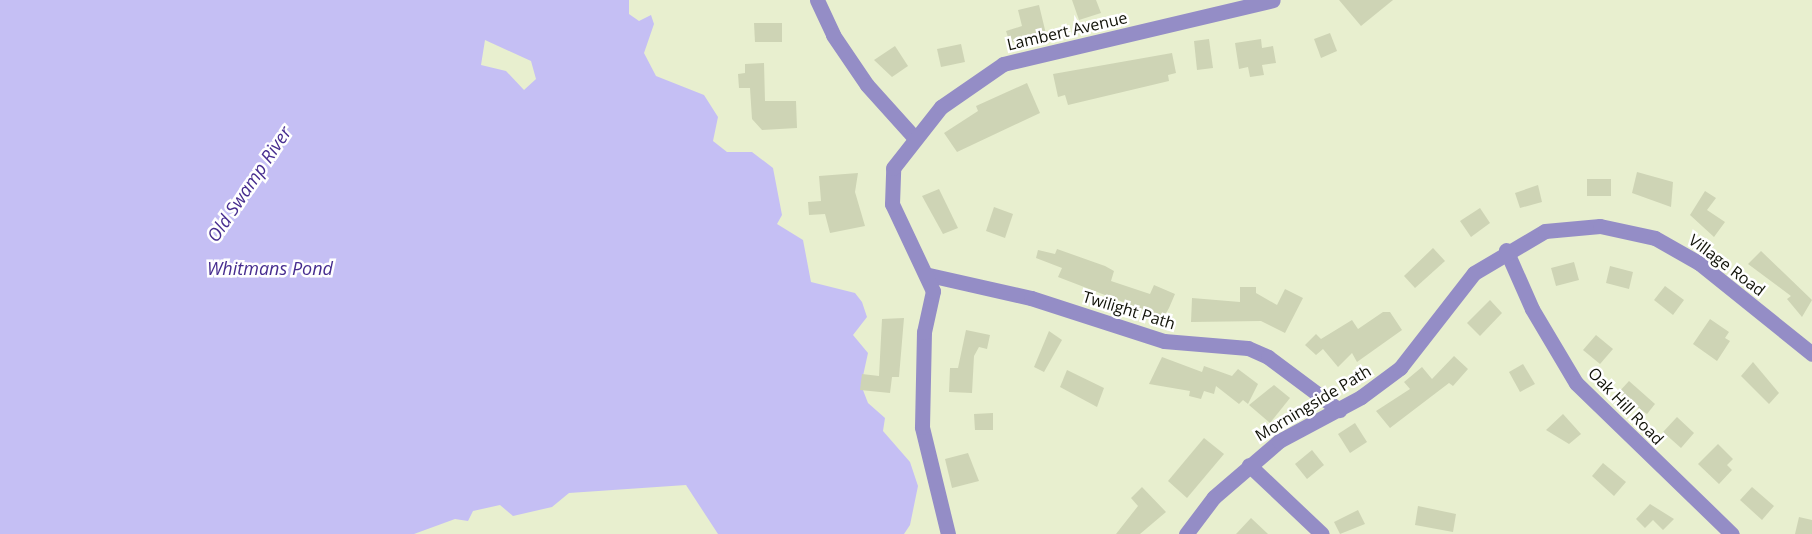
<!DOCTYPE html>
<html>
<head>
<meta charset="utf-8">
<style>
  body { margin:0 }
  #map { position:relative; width:1812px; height:534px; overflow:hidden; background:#e8efcf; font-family:"Open Sans",sans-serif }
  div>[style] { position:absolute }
  .water>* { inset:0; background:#c5bff4 }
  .building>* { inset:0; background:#ced4b5 }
  .minor>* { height:15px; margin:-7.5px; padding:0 7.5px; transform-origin:7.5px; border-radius:7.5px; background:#948dc6 }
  span { translate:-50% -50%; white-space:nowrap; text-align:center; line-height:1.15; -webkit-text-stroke:5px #fff; paint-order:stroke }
  .street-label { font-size:16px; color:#111208 }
  .water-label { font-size:18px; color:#472d8f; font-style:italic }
</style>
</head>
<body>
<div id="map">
  <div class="water">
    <div style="clip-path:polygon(evenodd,0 0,629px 0,629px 14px,639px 21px,651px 15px,654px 24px,644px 53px,656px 76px,704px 95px,718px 117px,713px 141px,727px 152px,752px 152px,773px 168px,782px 215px,777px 224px,803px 240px,811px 282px,855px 293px,862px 302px,867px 317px,853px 335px,868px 353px,861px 385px,868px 403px,885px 418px,883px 431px,910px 462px,918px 486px,910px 525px,904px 534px,718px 534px,686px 485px,569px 493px,552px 507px,513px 516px,500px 505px,473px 511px,468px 521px,455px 519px,414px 534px,0 534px,0 0,485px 40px,531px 61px,536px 79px,524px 90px,506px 71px,481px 65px,485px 40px)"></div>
  </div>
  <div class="building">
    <div style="clip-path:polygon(1072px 0,1096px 0,1101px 13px,1079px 20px)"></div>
    <div style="clip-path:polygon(1339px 0,1393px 0,1361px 26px)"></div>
    <div style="clip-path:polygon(1039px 5px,1046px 34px,1010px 43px,1006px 31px,1022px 26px,1018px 10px)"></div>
    <div style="clip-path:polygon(754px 23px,782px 23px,782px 42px,755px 42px)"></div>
    <div style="clip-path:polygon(1330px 33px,1337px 51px,1321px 58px,1314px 39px)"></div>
    <div style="clip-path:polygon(1209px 39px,1213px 68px,1197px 70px,1194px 41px)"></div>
    <div style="clip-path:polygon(1261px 39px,1262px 48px,1273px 46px,1276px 63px,1262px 65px,1264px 75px,1250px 77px,1248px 67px,1239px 69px,1235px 43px)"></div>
    <div style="clip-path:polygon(961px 44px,965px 62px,941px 67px,937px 49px)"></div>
    <div style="clip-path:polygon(895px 46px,908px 66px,892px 77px,874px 60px)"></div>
    <div style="clip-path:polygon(1172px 53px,1176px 73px,1168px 75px,1169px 81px,1068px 105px,1065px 95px,1058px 97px,1053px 74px)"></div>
    <div style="clip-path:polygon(764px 63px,765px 101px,796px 101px,797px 128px,762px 130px,752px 119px,750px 88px,739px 88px,738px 74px,745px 73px,745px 64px)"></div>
    <div style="clip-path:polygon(1027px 83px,1040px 113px,957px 152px,944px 133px,978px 111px,976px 106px)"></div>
    <div style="clip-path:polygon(1637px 172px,1673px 182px,1671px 207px,1632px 193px)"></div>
    <div style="clip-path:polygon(858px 173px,855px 192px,865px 226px,830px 233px,825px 214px,809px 215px,808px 202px,821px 201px,819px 176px)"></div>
    <div style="clip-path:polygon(1587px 179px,1611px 179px,1611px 196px,1587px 196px)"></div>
    <div style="clip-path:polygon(1538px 185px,1542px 202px,1520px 208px,1515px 193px)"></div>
    <div style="clip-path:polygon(939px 189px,958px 228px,943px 234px,922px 196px)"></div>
    <div style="clip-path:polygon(1705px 191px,1716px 198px,1707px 210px,1725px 222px,1714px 237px,1690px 215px)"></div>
    <div style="clip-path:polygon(994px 207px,1013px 214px,1005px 238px,986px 231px)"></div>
    <div style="clip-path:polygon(1480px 208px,1490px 223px,1471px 237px,1460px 221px)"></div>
    <div style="clip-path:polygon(1433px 248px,1445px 261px,1415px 288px,1404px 276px)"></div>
    <div style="clip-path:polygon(1057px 249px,1105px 266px,1114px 271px,1111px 281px,1150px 294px,1154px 285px,1175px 294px,1169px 308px,1161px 322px,1142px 314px,1144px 310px,1058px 277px,1062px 268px,1036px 258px,1038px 250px,1055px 254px)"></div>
    <div style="clip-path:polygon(1761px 251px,1812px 300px,1802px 317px,1787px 299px,1791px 296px,1748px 264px)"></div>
    <div style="clip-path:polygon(1574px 262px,1579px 280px,1556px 286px,1551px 268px)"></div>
    <div style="clip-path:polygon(1610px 266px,1633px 272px,1629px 289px,1606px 283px)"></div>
    <div style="clip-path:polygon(1665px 286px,1684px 300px,1673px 315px,1654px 300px)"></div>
    <div style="clip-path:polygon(1240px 287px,1256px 287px,1256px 293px,1277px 305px,1285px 289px,1303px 298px,1285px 333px,1261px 321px,1191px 322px,1192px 298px,1240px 302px)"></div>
    <div style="clip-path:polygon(1490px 300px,1502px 313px,1480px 336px,1467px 323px)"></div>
    <div style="clip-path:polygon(1383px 312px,1390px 312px,1402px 330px,1357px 362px,1352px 353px,1338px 367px,1323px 349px,1316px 355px,1305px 345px,1316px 334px,1321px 339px,1352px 320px,1358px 329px)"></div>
    <div style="clip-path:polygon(904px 318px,899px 377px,892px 377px,890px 393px,860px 390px,862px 374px,879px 376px,882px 319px)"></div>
    <div style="clip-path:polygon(1710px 319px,1729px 332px,1725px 338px,1730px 341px,1717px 361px,1693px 344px)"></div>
    <div style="clip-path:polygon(966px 330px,990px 335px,987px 349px,979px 347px,974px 356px,972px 393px,949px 392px,950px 368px,958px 368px)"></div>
    <div style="clip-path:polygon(1049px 331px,1062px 340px,1044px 372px,1034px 367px)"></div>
    <div style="clip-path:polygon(1596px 335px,1613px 349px,1600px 364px,1583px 350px)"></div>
    <div style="clip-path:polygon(1454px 356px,1468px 369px,1453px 386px,1449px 383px,1390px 428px,1376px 411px,1410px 389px,1404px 382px,1422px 367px,1432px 379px)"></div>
    <div style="clip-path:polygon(1162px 357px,1202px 372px,1204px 366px,1232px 376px,1238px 369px,1258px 384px,1248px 404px,1243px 400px,1239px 404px,1216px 386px,1214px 394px,1204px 391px,1201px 399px,1189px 396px,1190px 391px,1149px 384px)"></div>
    <div style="clip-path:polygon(1753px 362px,1779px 393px,1769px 404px,1741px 376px)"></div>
    <div style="clip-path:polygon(1523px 364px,1535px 384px,1520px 392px,1509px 372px)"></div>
    <div style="clip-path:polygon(1067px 370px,1104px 388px,1097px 407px,1060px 387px)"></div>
    <div style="clip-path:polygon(1629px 381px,1655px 404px,1647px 414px,1618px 393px)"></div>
    <div style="clip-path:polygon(1274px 385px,1290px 398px,1270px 423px,1249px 405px)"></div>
    <div style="clip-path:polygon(993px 413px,993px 430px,975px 430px,974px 414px)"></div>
    <div style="clip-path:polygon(1563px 414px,1581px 434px,1569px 444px,1546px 430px)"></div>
    <div style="clip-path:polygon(1677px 417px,1694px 433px,1681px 448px,1663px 432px)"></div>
    <div style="clip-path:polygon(1355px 423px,1367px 442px,1350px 453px,1338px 434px)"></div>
    <div style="clip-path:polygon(1204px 438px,1224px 454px,1187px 498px,1168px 481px)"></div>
    <div style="clip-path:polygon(1718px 444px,1733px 459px,1727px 465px,1732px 470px,1719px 484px,1698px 464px)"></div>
    <div style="clip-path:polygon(1312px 450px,1324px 465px,1307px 479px,1295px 464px)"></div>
    <div style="clip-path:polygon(968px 453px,979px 481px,952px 488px,945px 459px)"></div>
    <div style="clip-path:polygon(1603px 463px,1626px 482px,1614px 496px,1592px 476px)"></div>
    <div style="clip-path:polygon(1142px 487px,1166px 512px,1140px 534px,1116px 534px,1138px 506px,1131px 498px)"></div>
    <div style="clip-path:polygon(1752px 487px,1774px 506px,1762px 520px,1740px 500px)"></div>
    <div style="clip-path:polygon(1650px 504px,1674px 519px,1663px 530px,1653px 520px,1645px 528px,1636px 519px)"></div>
    <div style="clip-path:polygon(1418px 506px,1456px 514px,1453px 532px,1415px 525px)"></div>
    <div style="clip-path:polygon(1358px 510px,1365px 524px,1340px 534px,1334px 522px)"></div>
    <div style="clip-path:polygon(1799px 517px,1812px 520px,1812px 534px,1795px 534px)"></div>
    <div style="clip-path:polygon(1251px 518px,1268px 534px,1236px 534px)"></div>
  </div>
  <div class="minor">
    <div style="left:817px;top:0;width:38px;rotate:65deg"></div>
    <div style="left:833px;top:35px;width:60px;rotate:55.8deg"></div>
    <div style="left:867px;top:85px;width:69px;rotate:48deg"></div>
    <div style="left:1506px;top:250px;width:64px;rotate:66.2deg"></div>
    <div style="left:1532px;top:309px;width:86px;rotate:59.3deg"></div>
    <div style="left:1576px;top:383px;width:217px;rotate:44.1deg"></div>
    <div style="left:929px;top:275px;width:105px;rotate:12.7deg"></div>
    <div style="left:1031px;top:298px;width:140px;rotate:17.9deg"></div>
    <div style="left:1164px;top:341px;width:84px;rotate:4.8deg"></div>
    <div style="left:1248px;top:348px;width:22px;rotate:24deg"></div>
    <div style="left:1268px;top:357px;width:89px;rotate:36.7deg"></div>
    <div style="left:1249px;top:465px;width:100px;rotate:43.4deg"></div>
    <div style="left:948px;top:534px;width:110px;rotate:-103.7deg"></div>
    <div style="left:922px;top:427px;width:95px;rotate:-88.8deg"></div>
    <div style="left:924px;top:332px;width:42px;rotate:-77.6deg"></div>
    <div style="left:933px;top:291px;width:96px;rotate:-115.2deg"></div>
    <div style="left:892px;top:204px;width:36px;rotate:-88deg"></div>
    <div style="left:893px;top:168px;width:78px;rotate:-51.8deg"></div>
    <div style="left:941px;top:107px;width:75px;rotate:-34.7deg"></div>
    <div style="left:1003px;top:64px;width:277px;rotate:-13.3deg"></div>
    <div style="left:1186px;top:534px;width:46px;rotate:-52.9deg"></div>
    <div style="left:1214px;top:497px;width:86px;rotate:-40.7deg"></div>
    <div style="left:1279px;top:441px;width:93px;rotate:-28.2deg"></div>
    <div style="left:1361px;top:397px;width:49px;rotate:-36.6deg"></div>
    <div style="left:1400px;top:368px;width:120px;rotate:-52.1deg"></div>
    <div style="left:1474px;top:273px;width:82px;rotate:-30.6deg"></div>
    <div style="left:1545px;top:231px;width:55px;rotate:-5.2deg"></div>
    <div style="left:1600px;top:226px;width:56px;rotate:12.3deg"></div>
    <div style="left:1655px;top:238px;width:51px;rotate:29.6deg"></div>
    <div style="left:1699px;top:263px;width:145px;rotate:38.8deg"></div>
  </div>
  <div class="street-label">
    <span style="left:1067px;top:31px;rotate:-13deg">Lambert Avenue</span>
    <span style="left:1727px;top:265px;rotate:37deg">Village Road</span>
    <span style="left:1129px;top:310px;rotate:17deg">Twilight Path</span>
    <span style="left:1313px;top:403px;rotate:-31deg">Morningside Path</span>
    <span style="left:1626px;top:406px;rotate:46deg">Oak Hill Road</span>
  </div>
  <div class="water-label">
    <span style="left:249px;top:184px;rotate:-56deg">Old Swamp River</span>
    <span style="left:270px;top:268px">Whitmans Pond</span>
  </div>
</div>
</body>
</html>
